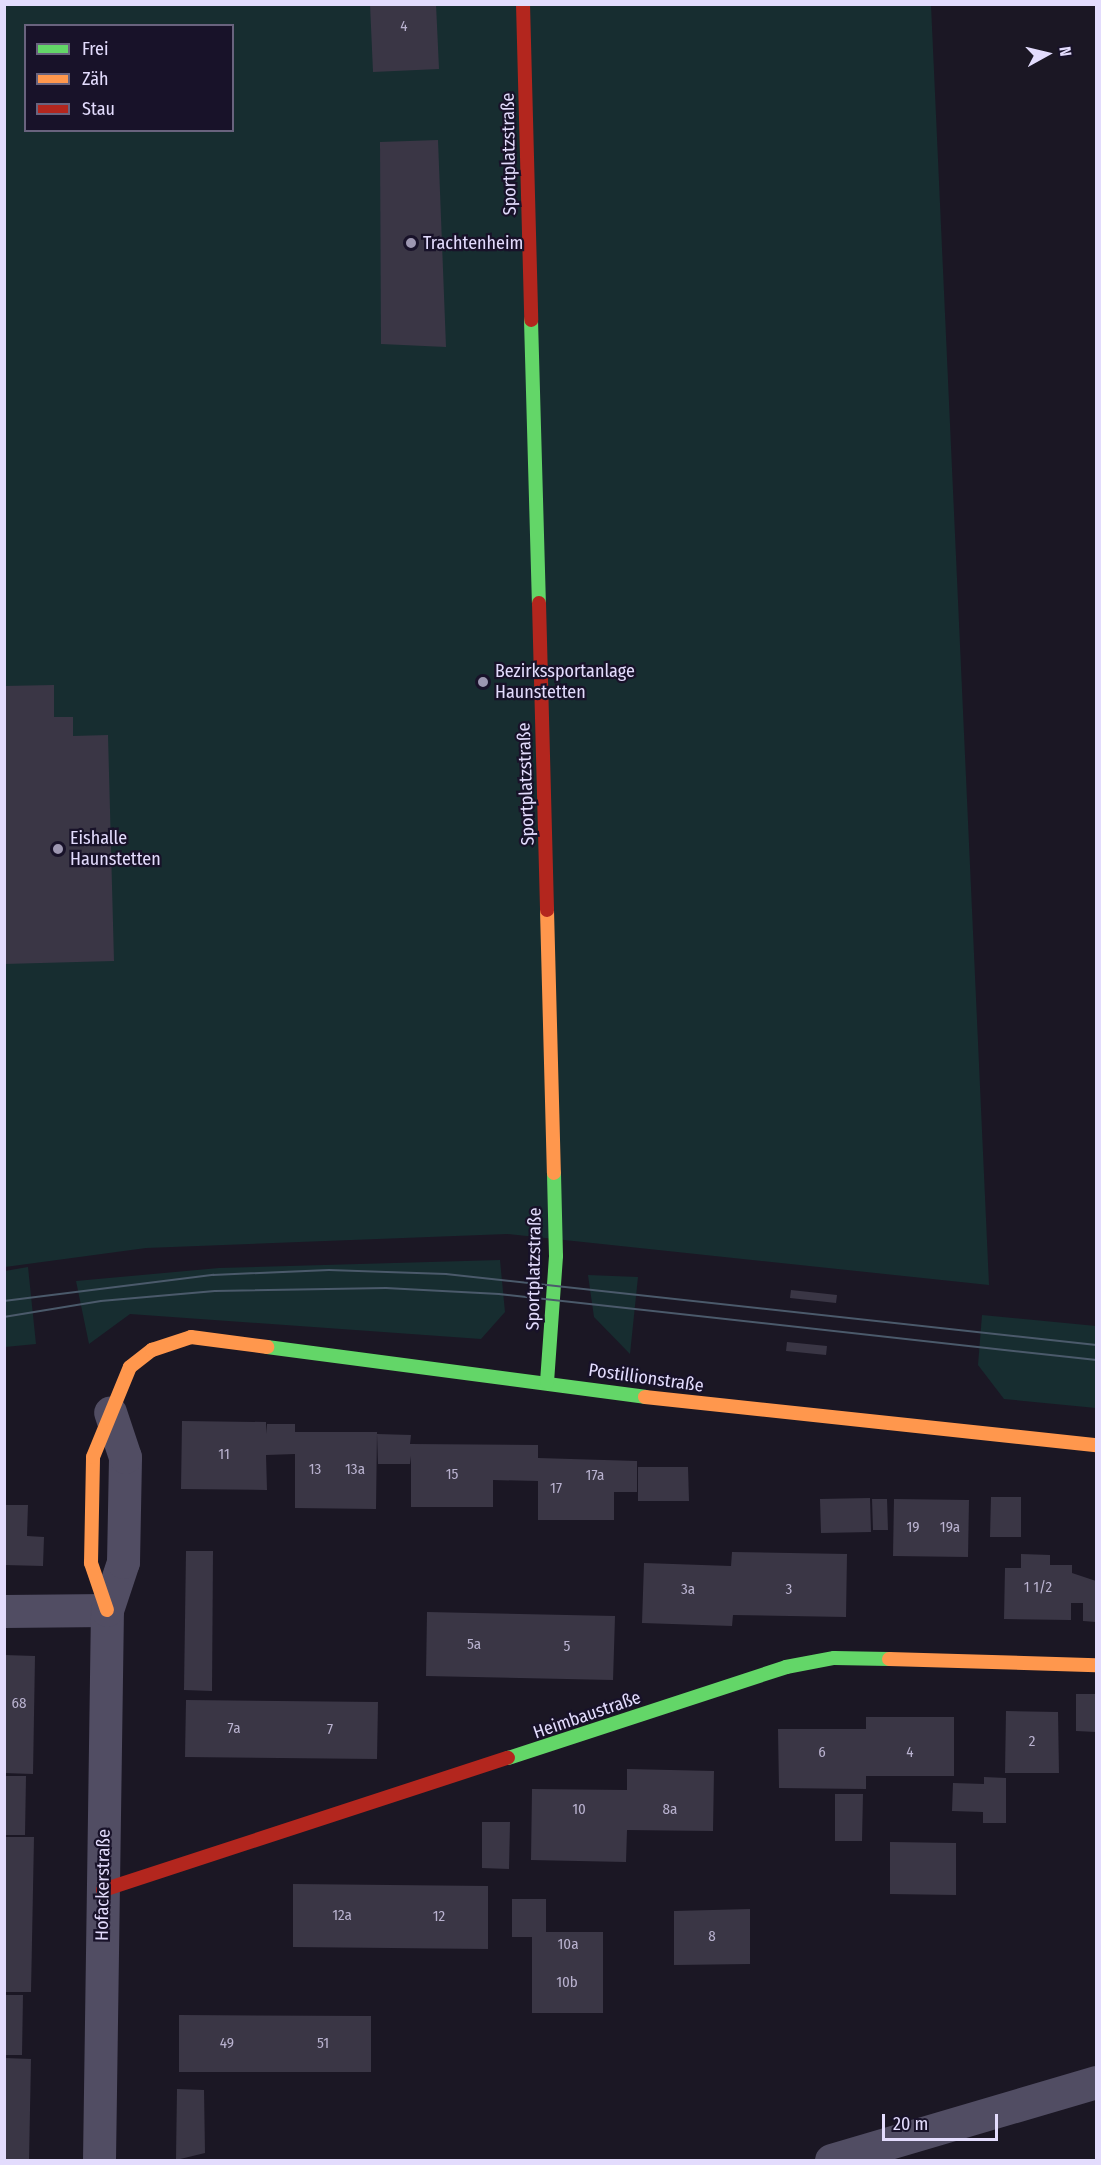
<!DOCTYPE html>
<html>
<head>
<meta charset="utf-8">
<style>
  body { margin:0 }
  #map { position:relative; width:1101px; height:2165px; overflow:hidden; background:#1b1724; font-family:"Fira Sans Condensed",sans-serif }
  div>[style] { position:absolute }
  .green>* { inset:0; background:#172d30 }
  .building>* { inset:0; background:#3a3645 }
  .street>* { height:33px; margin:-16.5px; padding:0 16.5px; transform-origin:16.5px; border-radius:16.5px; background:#514d63 }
  .fast>* { height:14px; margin:-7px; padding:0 7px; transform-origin:7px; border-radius:7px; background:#63d668 }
  .slow>* { height:14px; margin:-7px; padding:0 7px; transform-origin:7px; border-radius:7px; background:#ff974d }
  .jam>* { height:14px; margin:-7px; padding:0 7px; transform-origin:7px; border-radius:7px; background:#b3261e }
  .tram>* { height:1.5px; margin:-0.75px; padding:0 0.75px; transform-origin:0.75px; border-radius:0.75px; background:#4b5a6b }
  .dots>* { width:16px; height:16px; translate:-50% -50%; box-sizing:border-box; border:3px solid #181229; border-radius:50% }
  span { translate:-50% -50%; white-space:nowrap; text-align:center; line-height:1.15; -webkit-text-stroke:4.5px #181229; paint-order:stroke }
  .number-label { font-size:15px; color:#b9b2cf }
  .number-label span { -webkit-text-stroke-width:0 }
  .street-label { font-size:18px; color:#e3dcfd }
  .poi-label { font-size:18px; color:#e3dcfd }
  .left { translate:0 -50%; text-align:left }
  .frame { position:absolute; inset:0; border:6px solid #e3dcfd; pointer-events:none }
  .legend { position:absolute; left:24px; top:24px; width:210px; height:108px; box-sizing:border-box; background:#181229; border:2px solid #69637e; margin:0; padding:8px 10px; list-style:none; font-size:18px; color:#e3dcfd }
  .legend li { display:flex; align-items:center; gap:12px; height:30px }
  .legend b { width:30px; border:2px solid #69637e }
  .north { position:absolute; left:1017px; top:24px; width:60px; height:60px; -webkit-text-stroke:4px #181229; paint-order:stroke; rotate:82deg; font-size:16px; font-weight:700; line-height:24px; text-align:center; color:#e3dcfd }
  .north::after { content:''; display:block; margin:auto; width:21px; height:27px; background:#e3dcfd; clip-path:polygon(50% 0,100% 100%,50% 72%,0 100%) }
  .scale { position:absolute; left:882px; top:2114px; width:116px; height:27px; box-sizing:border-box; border:3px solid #e3dcfd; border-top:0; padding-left:8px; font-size:18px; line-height:21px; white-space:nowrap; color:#e3dcfd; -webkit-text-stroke:4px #181229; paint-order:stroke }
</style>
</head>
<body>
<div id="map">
  <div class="green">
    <div style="clip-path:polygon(evenodd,5px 5px,931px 5px,989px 1285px,507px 1234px,146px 1248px,5px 1267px,5px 5px,26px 26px,232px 26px,232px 130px,26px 130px,26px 26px)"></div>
    <div style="clip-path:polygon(500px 1260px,505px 1312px,481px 1339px,130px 1314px,89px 1344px,76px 1281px,219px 1268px)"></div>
    <div style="clip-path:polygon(28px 1267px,36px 1344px,5px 1347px,5px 1271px)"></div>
    <div style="clip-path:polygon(588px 1275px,638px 1277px,630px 1354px,594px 1317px)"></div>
    <div style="clip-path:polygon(982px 1315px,1096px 1326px,1096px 1408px,1004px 1399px,978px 1365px)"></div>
  </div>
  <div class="building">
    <div style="clip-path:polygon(370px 4px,436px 4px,439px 69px,373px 72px)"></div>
    <div style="clip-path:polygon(438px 140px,446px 347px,381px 344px,380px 142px)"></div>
    <div style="clip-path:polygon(54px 685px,54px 717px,73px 717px,73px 736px,108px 735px,114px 961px,4px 964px,4px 686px)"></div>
    <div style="clip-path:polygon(791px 1290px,837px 1295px,836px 1303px,790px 1298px)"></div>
    <div style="clip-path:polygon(787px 1342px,827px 1346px,826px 1355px,786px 1351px)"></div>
    <div style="clip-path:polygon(182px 1421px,266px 1422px,266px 1434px,267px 1424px,295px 1424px,295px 1432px,377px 1432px,376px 1509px,295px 1508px,295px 1454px,266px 1455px,267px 1490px,181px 1489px)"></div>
    <div style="clip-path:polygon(377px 1434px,411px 1435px,410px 1444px,538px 1445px,538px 1458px,637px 1461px,637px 1492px,614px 1492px,614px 1520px,538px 1520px,538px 1481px,493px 1480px,493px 1507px,411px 1507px,411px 1456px,410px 1464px,378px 1464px)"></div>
    <div style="clip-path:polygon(638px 1467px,688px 1467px,689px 1501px,638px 1501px)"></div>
    <div style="clip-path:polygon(991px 1497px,1021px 1497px,1021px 1537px,990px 1537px)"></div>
    <div style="clip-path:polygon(870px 1498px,871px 1532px,821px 1533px,820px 1499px)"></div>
    <div style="clip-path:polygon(872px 1499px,887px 1499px,888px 1530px,873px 1530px)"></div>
    <div style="clip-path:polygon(894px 1499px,969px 1500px,968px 1557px,893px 1556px)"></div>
    <div style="clip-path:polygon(4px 1505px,28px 1505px,27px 1536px,44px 1537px,43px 1566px,4px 1565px)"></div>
    <div style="clip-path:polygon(186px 1551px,213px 1551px,212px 1691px,184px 1690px)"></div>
    <div style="clip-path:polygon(732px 1552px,847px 1554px,846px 1617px,733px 1615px,732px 1626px,642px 1623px,644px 1563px,731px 1566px)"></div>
    <div style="clip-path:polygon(1021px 1554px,1050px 1555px,1050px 1565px,1072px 1565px,1072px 1573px,1096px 1581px,1096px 1622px,1083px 1621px,1083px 1603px,1071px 1603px,1071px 1620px,1004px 1619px,1005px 1568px,1021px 1568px)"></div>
    <div style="clip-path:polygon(427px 1612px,615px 1616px,613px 1680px,426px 1676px)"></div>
    <div style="clip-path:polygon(4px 1655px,35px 1656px,33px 1774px,4px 1773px)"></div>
    <div style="clip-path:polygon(1076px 1694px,1096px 1694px,1096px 1732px,1076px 1731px)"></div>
    <div style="clip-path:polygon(186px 1700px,378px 1702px,377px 1759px,185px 1757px)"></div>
    <div style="clip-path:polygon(1006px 1711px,1058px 1712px,1059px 1773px,1005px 1773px)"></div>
    <div style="clip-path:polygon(866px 1717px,954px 1717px,954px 1776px,866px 1776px,866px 1789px,779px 1788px,778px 1729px,866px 1729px)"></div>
    <div style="clip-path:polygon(627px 1769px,714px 1771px,713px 1831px,627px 1830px,626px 1862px,531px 1860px,532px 1789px,627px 1790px)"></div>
    <div style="clip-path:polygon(4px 1776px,26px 1776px,25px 1835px,4px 1835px)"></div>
    <div style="clip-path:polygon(984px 1777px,1006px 1778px,1006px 1823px,983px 1823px,983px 1812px,952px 1811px,953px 1783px,984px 1784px)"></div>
    <div style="clip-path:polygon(835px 1794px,863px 1794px,862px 1841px,835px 1841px)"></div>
    <div style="clip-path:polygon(482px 1822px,510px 1822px,509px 1869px,482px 1868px)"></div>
    <div style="clip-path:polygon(4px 1837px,34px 1837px,31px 1992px,4px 1992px)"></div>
    <div style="clip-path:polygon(890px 1842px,956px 1843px,956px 1895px,890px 1894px)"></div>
    <div style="clip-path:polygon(293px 1884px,488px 1886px,488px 1949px,293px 1947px)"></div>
    <div style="clip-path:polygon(512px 1899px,546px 1899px,546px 1932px,603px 1932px,603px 2013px,532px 2013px,532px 1937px,512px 1937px)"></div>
    <div style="clip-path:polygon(750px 1909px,750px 1964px,674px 1965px,674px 1911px)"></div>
    <div style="clip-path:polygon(4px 1995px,23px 1995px,22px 2055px,4px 2055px)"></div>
    <div style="clip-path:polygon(179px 2015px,371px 2016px,371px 2072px,179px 2072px)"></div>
    <div style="clip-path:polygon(4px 2058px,31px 2059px,29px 2160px,4px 2160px)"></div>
    <div style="clip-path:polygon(177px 2089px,204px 2090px,205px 2153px,176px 2160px)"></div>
  </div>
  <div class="street">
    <div style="left:4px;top:1611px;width:103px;rotate:-0.6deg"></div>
    <div style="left:99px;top:2160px;width:550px;rotate:-89.17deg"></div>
    <div style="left:107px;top:1610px;width:51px;rotate:-71.6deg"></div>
    <div style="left:123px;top:1562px;width:105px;rotate:-88.9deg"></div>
    <div style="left:125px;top:1457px;width:47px;rotate:-108.4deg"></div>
    <div style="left:831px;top:2160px;width:276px;rotate:-16.4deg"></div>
  </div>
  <div class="fast">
    <div style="left:531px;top:320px;width:283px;rotate:88.4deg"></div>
    <div style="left:267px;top:1347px;width:381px;rotate:7.5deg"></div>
    <div style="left:547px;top:1382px;width:126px;rotate:-85.9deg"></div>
    <div style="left:556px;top:1256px;width:83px;rotate:-91.4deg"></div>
    <div style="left:508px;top:1758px;width:293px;rotate:-18.1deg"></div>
    <div style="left:786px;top:1667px;width:49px;rotate:-10.6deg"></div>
    <div style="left:834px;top:1658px;width:55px;rotate:1deg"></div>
  </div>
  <div class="slow">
    <div style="left:547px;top:910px;width:263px;rotate:88.5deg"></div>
    <div style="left:645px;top:1397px;width:454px;rotate:6.1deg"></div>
    <div style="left:107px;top:1610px;width:50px;rotate:-108.8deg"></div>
    <div style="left:91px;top:1563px;width:106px;rotate:-88.9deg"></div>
    <div style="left:93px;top:1457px;width:97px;rotate:-67.7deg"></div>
    <div style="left:130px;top:1367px;width:28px;rotate:-38deg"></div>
    <div style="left:152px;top:1350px;width:41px;rotate:-18.4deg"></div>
    <div style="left:191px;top:1337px;width:77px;rotate:7.5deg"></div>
    <div style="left:889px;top:1659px;width:207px;rotate:1.7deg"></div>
  </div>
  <div class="jam">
    <div style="left:523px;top:4px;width:316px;rotate:88.5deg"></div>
    <div style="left:539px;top:603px;width:307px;rotate:88.5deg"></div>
    <div style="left:103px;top:1890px;width:426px;rotate:-18.1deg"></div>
  </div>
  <div class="tram">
    <div style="left:4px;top:1301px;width:211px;rotate:-7.1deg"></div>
    <div style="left:213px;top:1275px;width:116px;rotate:-2.5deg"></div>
    <div style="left:329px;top:1270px;width:117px;rotate:2deg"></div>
    <div style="left:446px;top:1274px;width:654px;rotate:6.23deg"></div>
    <div style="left:4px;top:1317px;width:98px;rotate:-9.4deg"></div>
    <div style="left:101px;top:1301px;width:114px;rotate:-5deg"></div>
    <div style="left:215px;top:1291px;width:171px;rotate:-1deg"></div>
    <div style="left:386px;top:1288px;width:113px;rotate:3deg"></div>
    <div style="left:499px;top:1294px;width:601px;rotate:6.31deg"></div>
  </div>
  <div class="dots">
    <div style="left:411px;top:243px;background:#9d97b1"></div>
    <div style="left:483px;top:682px;background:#9d97b1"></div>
    <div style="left:58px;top:849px;background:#9d97b1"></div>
  </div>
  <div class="number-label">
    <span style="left:404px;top:27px">4</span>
    <span style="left:224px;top:1455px">11</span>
    <span style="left:315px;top:1470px">13</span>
    <span style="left:355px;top:1470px">13a</span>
    <span style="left:452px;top:1475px">15</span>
    <span style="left:595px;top:1476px">17a</span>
    <span style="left:556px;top:1489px">17</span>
    <span style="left:913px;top:1528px">19</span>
    <span style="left:950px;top:1528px">19a</span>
    <span style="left:1038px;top:1588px">1 1/2</span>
    <span style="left:688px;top:1590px">3a</span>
    <span style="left:789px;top:1590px">3</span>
    <span style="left:474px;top:1645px">5a</span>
    <span style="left:567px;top:1647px">5</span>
    <span style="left:19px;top:1704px">68</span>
    <span style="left:234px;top:1729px">7a</span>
    <span style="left:330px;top:1730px">7</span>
    <span style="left:1032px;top:1742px">2</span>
    <span style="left:822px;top:1753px">6</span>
    <span style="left:910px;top:1753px">4</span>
    <span style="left:579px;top:1810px">10</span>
    <span style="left:670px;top:1810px">8a</span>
    <span style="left:342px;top:1916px">12a</span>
    <span style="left:439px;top:1917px">12</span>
    <span style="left:712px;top:1937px">8</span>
    <span style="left:568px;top:1945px">10a</span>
    <span style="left:567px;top:1983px">10b</span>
    <span style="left:227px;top:2044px">49</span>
    <span style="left:323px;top:2044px">51</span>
  </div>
  <div class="street-label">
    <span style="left:509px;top:154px;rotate:-91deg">Sportplatzstraße</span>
    <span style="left:526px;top:784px;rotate:-92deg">Sportplatzstraße</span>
    <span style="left:534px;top:1269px;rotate:-89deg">Sportplatzstraße</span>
    <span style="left:646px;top:1378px;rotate:8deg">Postillionstraße</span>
    <span style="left:587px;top:1715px;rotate:-19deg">Heimbaustraße</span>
    <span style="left:103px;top:1885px;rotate:-89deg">Hofackerstraße</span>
  </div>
  <div class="poi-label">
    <span class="left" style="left:423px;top:243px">Trachtenheim</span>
    <span class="left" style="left:495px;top:682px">Bezirkssportanlage<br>Haunstetten</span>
    <span class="left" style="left:70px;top:849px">Eishalle<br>Haunstetten</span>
  </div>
  <div class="frame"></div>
  <ul class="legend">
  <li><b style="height:8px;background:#63d668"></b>Frei</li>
  <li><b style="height:8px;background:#ff974d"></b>Zäh</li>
  <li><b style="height:8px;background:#b3261e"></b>Stau</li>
  </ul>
  <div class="north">N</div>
  <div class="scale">20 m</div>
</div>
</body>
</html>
